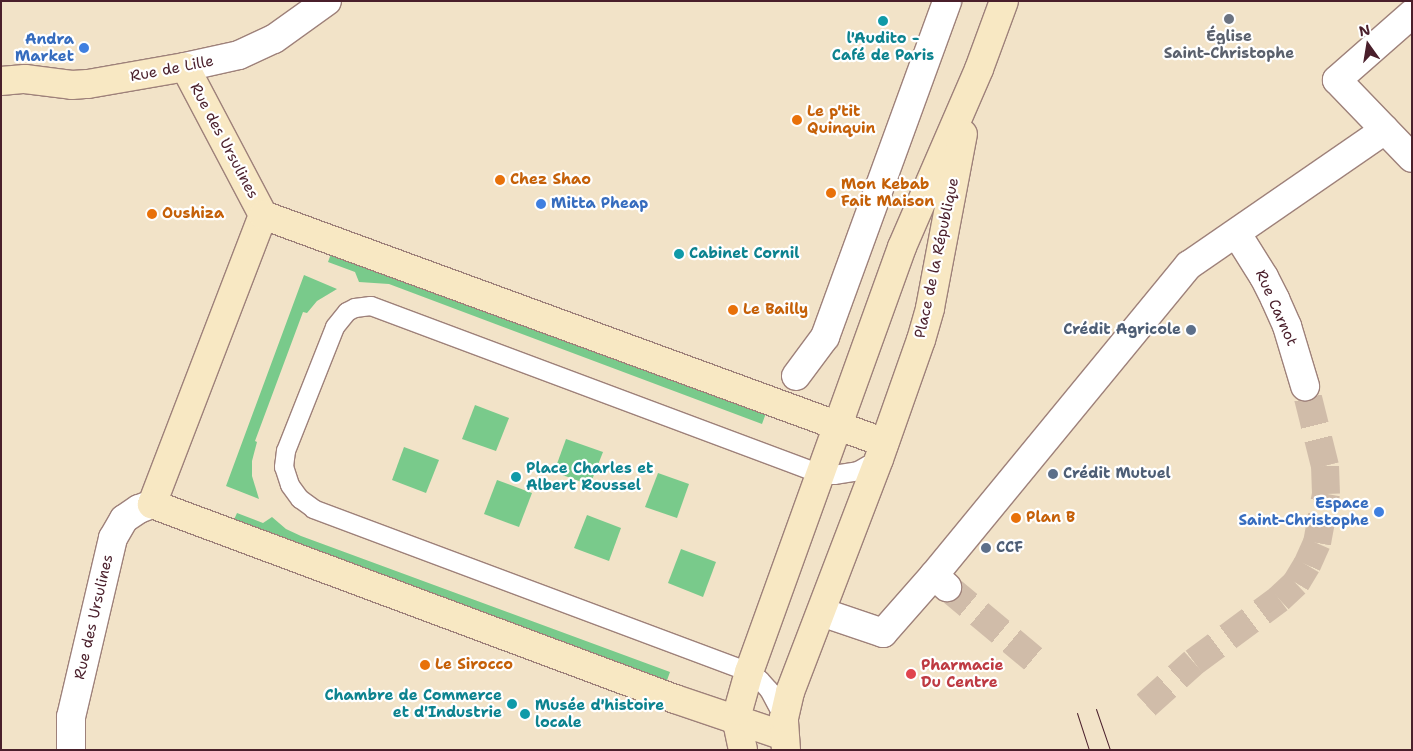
<!DOCTYPE html>
<html>
<head>
<meta charset="utf-8">
<style>
  body { margin:0 }
  #map { position:relative; width:1413px; height:751px; overflow:hidden; background:#f2e3c8; font-family:"Shantell Sans",sans-serif }
  div>[style] { position:absolute }
  .green>* { inset:0; background:#79ca8b }
  .pedestrian-tunnel>* { height:28px; margin-top:-14px; transform-origin:0; background:repeating-linear-gradient(90deg,#d0bca9 0 28px,transparent 0 42px) }
  .roads { filter:drop-shadow(1px 0 #9e817a) drop-shadow(-1px 0 #9e817a) drop-shadow(0 1px #9e817a) drop-shadow(0 -1px #9e817a) }
  .service>* { height:18px; margin:-9px; padding:0 9px; transform-origin:9px; border-radius:9px; background:#fff }
  .pedestrian>* { height:28px; margin:-14px; padding:0 14px; transform-origin:14px; border-radius:14px; background:#fff }
  .tertiary>* { height:28px; margin:-14px; padding:0 14px; transform-origin:14px; border-radius:14px; background:#fff }
  .secondary>* { height:28px; margin:-14px; padding:0 14px; transform-origin:14px; border-radius:14px; background:#f8e8c3 }
  .tram>* { height:1px; margin:-0.5px; padding:0 0.5px; transform-origin:0.5px; border-radius:0.5px; background:#4a1f2b }
  .dots>* { width:14px; height:14px; translate:-50% -50%; box-sizing:border-box; border:2px solid #fff; border-radius:50% }
  span { translate:-50% -50%; white-space:nowrap; text-align:center; line-height:1.15; -webkit-text-stroke:4.5px #fff; paint-order:stroke }
  .worship-label { font-size:15px; color:#5b616d; font-weight:700 }
  .culture-label { font-size:15px; color:#0d838f; font-weight:700 }
  .left { translate:0 -50%; text-align:left }
  .right { translate:-100% -50%; text-align:right }
  .shop-label { font-size:15px; color:#366cbe; font-weight:700 }
  .street-label { font-size:15px; color:#4a1f2b }
  .food-label { font-size:15px; color:#c56008; font-weight:700 }
  .service-label { font-size:15px; color:#4e5e75; font-weight:700 }
  .health-label { font-size:15px; color:#be3a42; font-weight:700 }
  .frame { position:absolute; inset:0; border:2px solid #4a1f2b; pointer-events:none }
  .north { position:absolute; left:1343px; top:20px; width:50px; height:50px; -webkit-text-stroke:4px #fff; paint-order:stroke; rotate:347deg; font-size:14px; font-weight:700; line-height:20px; text-align:center; color:#4a1f2b }
  .north::after { content:''; display:block; margin:auto; width:18px; height:22px; background:#4a1f2b; clip-path:polygon(50% 0,100% 100%,50% 72%,0 100%) }
</style>
</head>
<body>
<div id="map">
  <div class="green">
    <div style="clip-path:polygon(332px 251px,766px 413px,762px 424px,389px 284px,359px 282px,355px 272px,328px 262px)"></div>
    <div style="clip-path:polygon(304px 275px,337px 289px,317px 301px,307px 313px,303px 312px,255px 441px,257px 442px,252px 461px,252px 476px,259px 499px,226px 486px)"></div>
    <div style="clip-path:polygon(475px 405px,509px 418px,496px 451px,462px 439px)"></div>
    <div style="clip-path:polygon(566px 439px,603px 452px,590px 485px,554px 472px)"></div>
    <div style="clip-path:polygon(404px 447px,439px 460px,426px 493px,392px 480px)"></div>
    <div style="clip-path:polygon(658px 473px,689px 484px,677px 518px,645px 507px)"></div>
    <div style="clip-path:polygon(497px 480px,532px 493px,519px 527px,484px 514px)"></div>
    <div style="clip-path:polygon(237px 513px,263px 523px,272px 517px,286px 529px,301px 536px,670px 672px,666px 683px,232px 524px)"></div>
    <div style="clip-path:polygon(587px 515px,621px 528px,609px 561px,574px 548px)"></div>
    <div style="clip-path:polygon(681px 549px,716px 562px,703px 597px,668px 583px)"></div>
  </div>
  <div class="pedestrian-tunnel">
    <div style="left:947px;top:587px;width:117px;rotate:39.8deg"></div>
    <div style="left:1146px;top:705px;width:64px;rotate:-41.9deg"></div>
    <div style="left:1194px;top:662px;width:106px;rotate:-36.5deg"></div>
    <div style="left:1279px;top:599px;width:23px;rotate:-43deg"></div>
    <div style="left:1296px;top:583px;width:21px;rotate:-59deg"></div>
    <div style="left:1307px;top:565px;width:24px;rotate:-66deg"></div>
    <div style="left:1317px;top:543px;width:50px;rotate:-79.6deg"></div>
    <div style="left:1326px;top:494px;width:28px;rotate:-92deg"></div>
    <div style="left:1325px;top:466px;width:82px;rotate:-104deg"></div>
  </div>
  <div class="roads">
    <div class="service">
      <div style="left:784px;top:718px;width:32px;rotate:-118deg"></div>
      <div style="left:769px;top:690px;width:13px;rotate:-132deg"></div>
      <div style="left:760px;top:680px;width:14px;rotate:-144deg"></div>
      <div style="left:749px;top:672px;width:465px;rotate:-159.5deg"></div>
      <div style="left:314px;top:509px;width:17px;rotate:-144deg"></div>
      <div style="left:300px;top:499px;width:17px;rotate:-126deg"></div>
      <div style="left:290px;top:485px;width:19px;rotate:-108deg"></div>
      <div style="left:284px;top:467px;width:16px;rotate:-83deg"></div>
      <div style="left:286px;top:451px;width:133px;rotate:-68.4deg"></div>
      <div style="left:335px;top:327px;width:19px;rotate:-51deg"></div>
      <div style="left:347px;top:312px;width:9px;rotate:-27deg"></div>
      <div style="left:355px;top:308px;width:16px;rotate:-7deg"></div>
      <div style="left:371px;top:306px;width:479px;rotate:20.5deg"></div>
      <div style="left:820px;top:474px;width:14px;rotate:4deg"></div>
      <div style="left:834px;top:475px;width:24px;rotate:-9deg"></div>
      <div style="left:858px;top:471px;width:24px;rotate:-30deg"></div>
    </div>
    <div class="pedestrian">
      <div style="left:1412px;top:14px;width:100px;rotate:138.7deg"></div>
      <div style="left:1337px;top:80px;width:108px;rotate:46.1deg"></div>
      <div style="left:185px;top:67px;width:55px;rotate:-12.5deg"></div>
      <div style="left:239px;top:55px;width:38px;rotate:-25deg"></div>
      <div style="left:274px;top:39px;width:65px;rotate:-35.6deg"></div>
      <div style="left:1237px;top:234px;width:51px;rotate:57.9deg"></div>
      <div style="left:1264px;top:277px;width:25px;rotate:63deg"></div>
      <div style="left:1275px;top:299px;width:30px;rotate:66deg"></div>
      <div style="left:1287px;top:326px;width:63px;rotate:73.3deg"></div>
      <div style="left:796px;top:376px;width:49px;rotate:-53.4deg"></div>
      <div style="left:825px;top:337px;width:357px;rotate:-70deg"></div>
      <div style="left:934px;top:575px;width:401px;rotate:-50.6deg"></div>
      <div style="left:1189px;top:265px;width:238px;rotate:-34.6deg"></div>
      <div style="left:833px;top:616px;width:53px;rotate:18.8deg"></div>
      <div style="left:883px;top:633px;width:77px;rotate:-48.7deg"></div>
      <div style="left:934px;top:575px;width:18px;rotate:43deg"></div>
    </div>
    <div class="tertiary">
      <div style="left:71px;top:750px;width:33px;rotate:-90deg"></div>
      <div style="left:71px;top:717px;width:184px;rotate:-76.8deg"></div>
      <div style="left:113px;top:538px;width:22px;rotate:-60deg"></div>
      <div style="left:124px;top:519px;width:18px;rotate:-34deg"></div>
      <div style="left:139px;top:509px;width:14px;rotate:-21deg"></div>
    </div>
    <div class="secondary">
      <div style="left:1px;top:81px;width:24px;rotate:-5deg"></div>
      <div style="left:25px;top:79px;width:47px;rotate:7.3deg"></div>
      <div style="left:72px;top:85px;width:16px;rotate:-4deg"></div>
      <div style="left:88px;top:84px;width:98px;rotate:-9.9deg"></div>
      <div style="left:185px;top:67px;width:167px;rotate:62.2deg"></div>
      <div style="left:263px;top:215px;width:310px;rotate:111deg"></div>
      <div style="left:152px;top:504px;width:558px;rotate:20.45deg"></div>
      <div style="left:675px;top:699px;width:115px;rotate:18.7deg"></div>
      <div style="left:263px;top:215px;width:662px;rotate:20.13deg"></div>
      <div style="left:743px;top:750px;width:25px;rotate:-102deg"></div>
      <div style="left:738px;top:726px;width:15px;rotate:-90deg"></div>
      <div style="left:738px;top:711px;width:41px;rotate:-74.2deg"></div>
      <div style="left:749px;top:672px;width:452px;rotate:-70.2deg"></div>
      <div style="left:902px;top:247px;width:194px;rotate:-66.6deg"></div>
      <div style="left:979px;top:69px;width:72px;rotate:-69.8deg"></div>
      <div style="left:786px;top:750px;width:32px;rotate:-94deg"></div>
      <div style="left:784px;top:718px;width:27px;rotate:-77deg"></div>
      <div style="left:790px;top:692px;width:249px;rotate:-69.1deg"></div>
      <div style="left:879px;top:459px;width:126px;rotate:-70.6deg"></div>
      <div style="left:921px;top:340px;width:33px;rotate:-74deg"></div>
      <div style="left:930px;top:308px;width:177px;rotate:-79.3deg"></div>
    </div>
  </div>
  <div class="tram">
    <div style="left:1096px;top:709px;width:43px;rotate:71.1deg"></div>
    <div style="left:1077px;top:713px;width:39px;rotate:72deg"></div>
  </div>
  <div class="dots">
    <div style="left:1229px;top:19px;background:#6b7280"></div>
    <div style="left:883px;top:21px;background:#0f9aa8"></div>
    <div style="left:84px;top:48px;background:#3f7fe0"></div>
    <div style="left:797px;top:120px;background:#e8710a"></div>
    <div style="left:500px;top:180px;background:#e8710a"></div>
    <div style="left:831px;top:193px;background:#e8710a"></div>
    <div style="left:541px;top:204px;background:#3f7fe0"></div>
    <div style="left:152px;top:214px;background:#e8710a"></div>
    <div style="left:679px;top:254px;background:#0f9aa8"></div>
    <div style="left:733px;top:310px;background:#e8710a"></div>
    <div style="left:1191px;top:330px;background:#5c6f8a"></div>
    <div style="left:1053px;top:474px;background:#5c6f8a"></div>
    <div style="left:516px;top:477px;background:#0f9aa8"></div>
    <div style="left:1379px;top:512px;background:#3f7fe0"></div>
    <div style="left:1016px;top:518px;background:#e8710a"></div>
    <div style="left:986px;top:548px;background:#5c6f8a"></div>
    <div style="left:425px;top:665px;background:#e8710a"></div>
    <div style="left:911px;top:674px;background:#e0444e"></div>
    <div style="left:512px;top:704px;background:#0f9aa8"></div>
    <div style="left:525px;top:714px;background:#0f9aa8"></div>
  </div>
  <div class="worship-label">
    <span style="left:1229px;top:45px">Église<br>Saint-Christophe</span>
  </div>
  <div class="culture-label">
    <span style="left:883px;top:47px">l'Audito -<br>Café de Paris</span>
    <span class="left" style="left:689px;top:254px">Cabinet Cornil</span>
    <span class="left" style="left:526px;top:477px">Place Charles et<br>Albert Roussel</span>
    <span class="right" style="left:502px;top:704px">Chambre de Commerce<br>et d'Industrie</span>
    <span class="left" style="left:535px;top:714px">Musée d'histoire<br>locale</span>
  </div>
  <div class="shop-label">
    <span class="right" style="left:74px;top:48px">Andra<br>Market</span>
    <span class="left" style="left:551px;top:204px">Mitta Pheap</span>
    <span class="right" style="left:1369px;top:512px">Espace<br>Saint-Christophe</span>
  </div>
  <div class="street-label">
    <span style="left:172px;top:69px;rotate:-11deg">Rue de Lille</span>
    <span style="left:224px;top:141px;rotate:62deg">Rue des Ursulines</span>
    <span style="left:937px;top:258px;rotate:-78deg">Place de la République</span>
    <span style="left:1276px;top:308px;rotate:66deg">Rue Carnot</span>
    <span style="left:94px;top:617px;rotate:-77deg">Rue des Ursulines</span>
  </div>
  <div class="food-label">
    <span class="left" style="left:807px;top:120px">Le p'tit<br>Quinquin</span>
    <span class="left" style="left:510px;top:180px">Chez Shao</span>
    <span class="left" style="left:841px;top:193px">Mon Kebab<br>Fait Maison</span>
    <span class="left" style="left:162px;top:214px">Oushiza</span>
    <span class="left" style="left:743px;top:310px">Le Bailly</span>
    <span class="left" style="left:1026px;top:518px">Plan B</span>
    <span class="left" style="left:435px;top:665px">Le Sirocco</span>
  </div>
  <div class="service-label">
    <span class="right" style="left:1181px;top:330px">Crédit Agricole</span>
    <span class="left" style="left:1063px;top:474px">Crédit Mutuel</span>
    <span class="left" style="left:996px;top:548px">CCF</span>
  </div>
  <div class="health-label">
    <span class="left" style="left:921px;top:674px">Pharmacie<br>Du Centre</span>
  </div>
  <div class="frame"></div>
  <div class="north">N</div>
</div>
</body>
</html>
